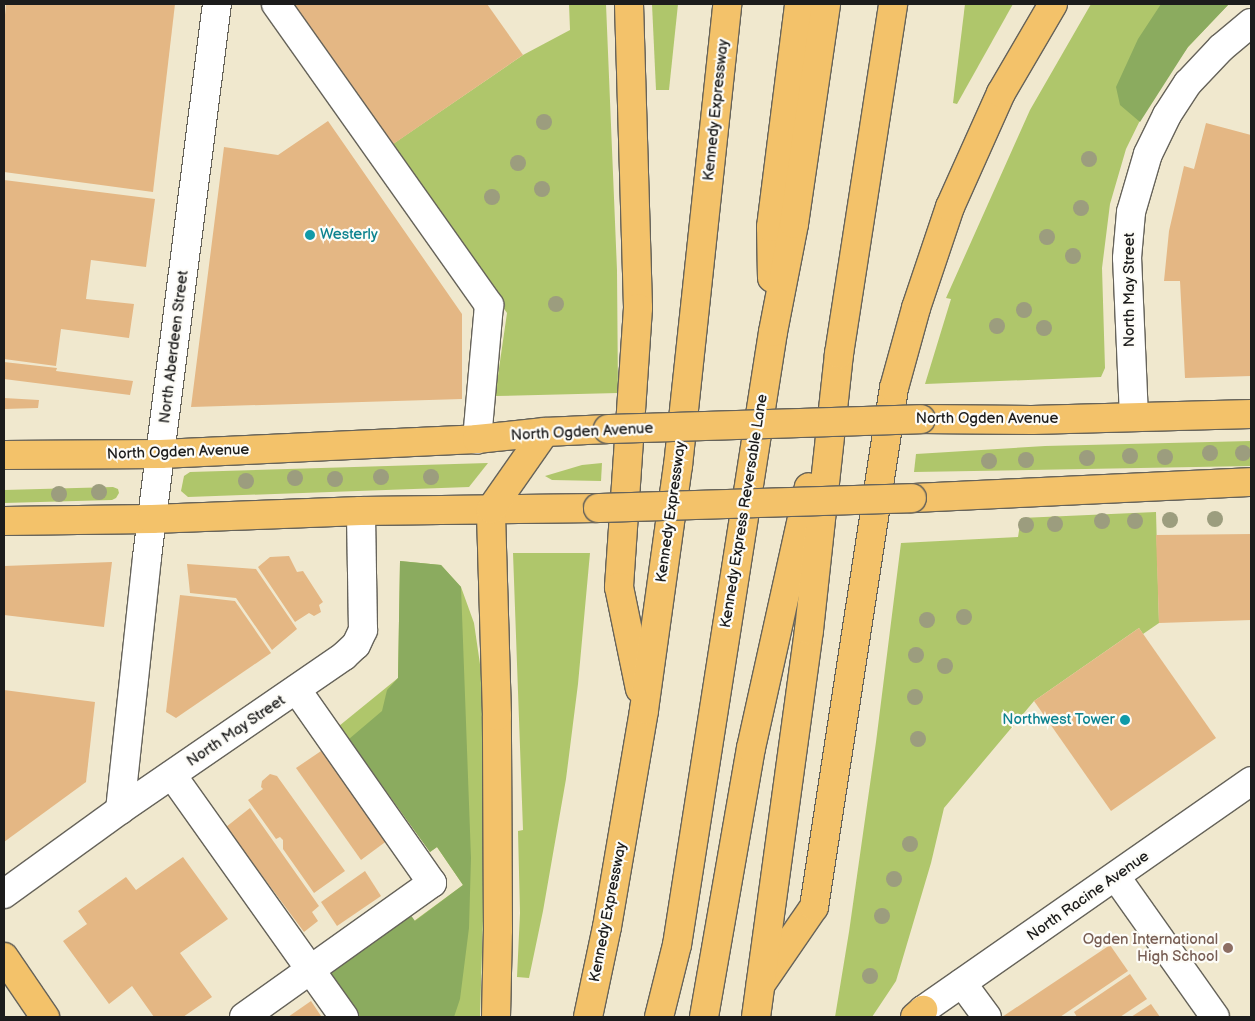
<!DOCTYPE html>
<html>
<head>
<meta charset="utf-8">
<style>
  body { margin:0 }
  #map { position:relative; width:1255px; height:1021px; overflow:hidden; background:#f0e8ce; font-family:"Balsamiq Sans",sans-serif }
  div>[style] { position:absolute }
  .green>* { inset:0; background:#afc66b }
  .forest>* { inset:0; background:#8bab5f }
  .building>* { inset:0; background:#e4b784 }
  .roads { filter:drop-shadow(1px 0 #66635a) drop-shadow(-1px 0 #66635a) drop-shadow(0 1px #66635a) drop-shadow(0 -1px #66635a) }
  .minor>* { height:28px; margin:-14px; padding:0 14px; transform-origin:14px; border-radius:14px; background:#fff }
  .major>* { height:28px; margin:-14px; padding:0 14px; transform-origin:14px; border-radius:14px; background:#f3c26a }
  .highway>* { height:28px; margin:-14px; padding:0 14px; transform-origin:14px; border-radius:14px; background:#f3c26a }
  .bridges { filter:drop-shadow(1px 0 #66635a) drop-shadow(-1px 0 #66635a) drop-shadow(0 1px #66635a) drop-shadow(0 -1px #66635a) }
  .major-bridge>* { height:28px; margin:-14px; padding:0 14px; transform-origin:14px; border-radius:14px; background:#f3c26a }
  .trees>* { width:16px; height:16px; margin:-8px; border-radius:50%; background:#9c9d7e }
  .dots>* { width:14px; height:14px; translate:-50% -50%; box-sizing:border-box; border:2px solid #fdfcf7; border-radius:50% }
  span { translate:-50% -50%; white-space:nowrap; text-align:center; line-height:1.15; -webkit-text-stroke:4.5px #fdfcf7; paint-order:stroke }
  .street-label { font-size:15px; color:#1c1c1c }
  .culture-label { font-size:15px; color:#0d838f }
  .left { translate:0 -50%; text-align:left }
  .right { translate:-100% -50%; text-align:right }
  .education-label { font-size:15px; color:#785e54 }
  .frame { position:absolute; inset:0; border:5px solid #1c1c1c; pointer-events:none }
</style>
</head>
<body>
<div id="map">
  <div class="green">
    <div style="clip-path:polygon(569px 4px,606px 4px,617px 270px,618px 393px,495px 396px,507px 313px,390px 146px,523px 55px,570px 30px)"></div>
    <div style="clip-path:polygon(652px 4px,678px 4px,669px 90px,656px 90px)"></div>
    <div style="clip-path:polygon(965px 4px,1013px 4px,957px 104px,953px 103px)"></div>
    <div style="clip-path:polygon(1091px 4px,1229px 4px,1188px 47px,1150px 100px,1126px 149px,1110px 204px,1102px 268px,1105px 368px,1101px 377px,925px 384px,951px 299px,946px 298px,1030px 110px)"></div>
    <div style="clip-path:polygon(1251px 441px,1251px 466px,914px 472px,916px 454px,1045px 446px)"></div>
    <div style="clip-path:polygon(488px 463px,469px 487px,188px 497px,181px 491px,184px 476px,190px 472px)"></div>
    <div style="clip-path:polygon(602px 463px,601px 481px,552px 480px,545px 476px,582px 465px)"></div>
    <div style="clip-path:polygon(113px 487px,118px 489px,119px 493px,116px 498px,112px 500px,4px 503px,4px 490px)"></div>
    <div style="clip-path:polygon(1156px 512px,1159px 623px,1143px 634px,1139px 628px,1034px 701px,944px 808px,931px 863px,896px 981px,872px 1017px,835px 1017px,849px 932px,876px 742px,901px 543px,1018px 537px,1021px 518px)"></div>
    <div style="clip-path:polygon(513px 553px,590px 553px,578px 684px,566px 779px,543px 911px,529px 978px,517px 977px,520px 913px,518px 831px,523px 830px)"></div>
    <div style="clip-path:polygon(400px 561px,441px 565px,461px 587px,474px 623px,482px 678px,484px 888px,480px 1017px,359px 1017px,414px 921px,463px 885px,437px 847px,430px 852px,339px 726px,398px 678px)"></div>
  </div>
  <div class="forest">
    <div style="clip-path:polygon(1161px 4px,1229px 4px,1188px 47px,1140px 122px,1120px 105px,1116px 87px,1138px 39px)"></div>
    <div style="clip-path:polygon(400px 561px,441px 565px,461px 587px,471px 858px,469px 928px,460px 999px,454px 1017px,359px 1017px,328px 974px,410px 914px,415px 921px,463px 885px,437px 847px,430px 852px,349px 739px,382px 711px,387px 690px,398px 678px)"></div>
  </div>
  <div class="building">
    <div style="clip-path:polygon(6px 4px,175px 4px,153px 192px,4px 172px,4px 26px)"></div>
    <div style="clip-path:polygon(286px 4px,487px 4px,523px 55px,386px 149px)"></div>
    <div style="clip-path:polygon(328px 121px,462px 314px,462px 399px,191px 407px,224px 147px,278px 155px)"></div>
    <div style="clip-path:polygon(1206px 123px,1251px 135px,1251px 376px,1185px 378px,1180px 281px,1164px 281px,1169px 231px,1184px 166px,1194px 169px)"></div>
    <div style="clip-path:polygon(4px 180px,155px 199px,146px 267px,91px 260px,86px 299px,134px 304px,129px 338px,61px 329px,56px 366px,4px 359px)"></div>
    <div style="clip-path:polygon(4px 362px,57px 368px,56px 371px,133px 381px,130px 395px,4px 379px)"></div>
    <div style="clip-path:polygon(4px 398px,39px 400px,38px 408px,4px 409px)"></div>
    <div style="clip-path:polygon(1251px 534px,1251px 620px,1159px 623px,1156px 535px)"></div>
    <div style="clip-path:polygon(289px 556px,297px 572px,303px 571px,323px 602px,319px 605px,321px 612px,314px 616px,309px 613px,295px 622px,258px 567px,270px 557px)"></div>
    <div style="clip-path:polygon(112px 562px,104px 627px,4px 615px,4px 566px)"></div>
    <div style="clip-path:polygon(187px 564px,256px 569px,297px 629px,272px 650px,236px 598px,190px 593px)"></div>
    <div style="clip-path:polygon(180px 595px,235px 601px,271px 653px,176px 718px,166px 712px)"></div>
    <div style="clip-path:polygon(1139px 628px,1216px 738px,1111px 811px,1034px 701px)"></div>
    <div style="clip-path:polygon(4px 690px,95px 702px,86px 782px,4px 842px)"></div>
    <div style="clip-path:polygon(324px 749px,388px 840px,361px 860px,296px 768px)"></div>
    <div style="clip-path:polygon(270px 774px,277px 776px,345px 871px,314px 893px,283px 849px,283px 840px,280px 837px,276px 839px,248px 800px,263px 789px,261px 787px,262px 781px)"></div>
    <div style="clip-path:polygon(250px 808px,319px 906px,312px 912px,318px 921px,304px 932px,226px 827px)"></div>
    <div style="clip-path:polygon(183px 857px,228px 919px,180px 953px,212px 997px,183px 1017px,154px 1017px,132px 986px,109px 1004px,63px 941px,87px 924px,78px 911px,126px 877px,136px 890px)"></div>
    <div style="clip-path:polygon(365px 871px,381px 896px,337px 926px,321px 902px)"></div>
    <div style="clip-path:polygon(1110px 945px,1128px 971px,1060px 1017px,1002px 1017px)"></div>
    <div style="clip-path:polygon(1130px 974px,1147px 999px,1120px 1017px,1077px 1017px,1074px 1012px)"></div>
    <div style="clip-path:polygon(311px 1001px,321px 1016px,288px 1017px)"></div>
    <div style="clip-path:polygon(1151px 1004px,1160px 1017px,1131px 1017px)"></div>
  </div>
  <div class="roads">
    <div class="minor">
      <div style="left:276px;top:4px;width:369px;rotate:54.7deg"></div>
      <div style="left:489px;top:305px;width:135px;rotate:95.1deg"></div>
      <div style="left:1134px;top:417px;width:159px;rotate:-92.5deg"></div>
      <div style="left:1127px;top:258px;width:46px;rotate:-85deg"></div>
      <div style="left:1131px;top:212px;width:60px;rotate:-73.7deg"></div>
      <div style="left:1148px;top:154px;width:43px;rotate:-64deg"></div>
      <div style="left:1167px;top:115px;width:38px;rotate:-57deg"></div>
      <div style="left:1188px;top:83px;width:48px;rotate:-46.7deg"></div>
      <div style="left:1221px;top:48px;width:39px;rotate:-40deg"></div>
      <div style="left:172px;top:775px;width:297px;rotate:54.6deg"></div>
      <div style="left:120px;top:810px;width:254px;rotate:-83.9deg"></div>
      <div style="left:147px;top:557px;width:557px;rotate:-82.79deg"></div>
      <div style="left:1116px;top:877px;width:171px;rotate:54.7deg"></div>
      <div style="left:4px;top:894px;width:143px;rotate:-35.9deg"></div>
      <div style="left:120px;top:810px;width:272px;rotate:-34.5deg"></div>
      <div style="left:344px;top:656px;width:16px;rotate:-43deg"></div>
      <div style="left:356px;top:645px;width:17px;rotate:-65deg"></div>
      <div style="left:363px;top:630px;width:119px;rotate:-91deg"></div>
      <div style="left:962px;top:983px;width:42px;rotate:53.7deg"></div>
      <div style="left:244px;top:1017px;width:231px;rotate:-35.5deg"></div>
      <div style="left:432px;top:883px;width:236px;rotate:-125deg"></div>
      <div style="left:918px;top:1017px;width:9px;rotate:-54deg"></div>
      <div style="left:923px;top:1010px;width:400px;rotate:-34.9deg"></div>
    </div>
    <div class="major">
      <div style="left:921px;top:419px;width:111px;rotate:0.5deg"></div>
      <div style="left:1032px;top:420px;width:219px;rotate:-1.6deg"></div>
      <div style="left:4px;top:455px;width:157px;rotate:-0.4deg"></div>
      <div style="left:161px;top:454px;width:316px;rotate:-2.7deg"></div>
      <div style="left:477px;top:439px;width:68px;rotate:-5.9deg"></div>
      <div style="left:545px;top:432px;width:63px;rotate:-2.7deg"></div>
      <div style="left:912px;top:498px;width:339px;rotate:-2.7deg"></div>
      <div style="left:4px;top:521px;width:148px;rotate:-0.8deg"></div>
      <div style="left:152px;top:519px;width:209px;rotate:-2.2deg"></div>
      <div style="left:361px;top:511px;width:237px;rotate:-0.7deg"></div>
      <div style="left:4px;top:957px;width:73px;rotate:55.7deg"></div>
    </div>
    <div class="highway">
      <div style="left:629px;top:4px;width:304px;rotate:88.3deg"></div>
      <div style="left:638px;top:308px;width:280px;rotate:93.9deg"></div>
      <div style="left:619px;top:587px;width:104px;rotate:78.4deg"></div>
      <div style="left:772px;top:278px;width:51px;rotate:-91.1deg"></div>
      <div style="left:771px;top:227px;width:225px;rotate:-82.8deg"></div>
      <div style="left:761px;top:984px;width:93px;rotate:-55.5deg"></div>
      <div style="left:814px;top:907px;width:525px;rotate:-81.24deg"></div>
      <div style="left:894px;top:388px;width:83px;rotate:-74.6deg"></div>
      <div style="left:916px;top:308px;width:107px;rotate:-71.4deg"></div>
      <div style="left:950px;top:207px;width:125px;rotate:-65.9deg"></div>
      <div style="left:1001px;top:93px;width:103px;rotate:-59.7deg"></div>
      <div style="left:496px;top:1017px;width:87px;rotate:-88.7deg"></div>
      <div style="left:498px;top:930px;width:214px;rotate:-90.3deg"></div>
      <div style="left:497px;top:716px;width:207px;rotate:-91.7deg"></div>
      <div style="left:491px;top:509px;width:94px;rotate:-55deg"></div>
      <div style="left:588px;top:1017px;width:92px;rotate:-78.1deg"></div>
      <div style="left:607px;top:927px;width:220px;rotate:-80.3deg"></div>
      <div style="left:644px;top:710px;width:246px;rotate:-82.1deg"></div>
      <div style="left:678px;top:466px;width:465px;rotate:-83.9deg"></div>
      <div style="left:659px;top:1017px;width:74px;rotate:-76deg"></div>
      <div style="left:677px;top:945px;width:620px;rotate:-81.1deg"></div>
      <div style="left:773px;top:332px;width:110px;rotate:-79deg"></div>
      <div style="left:794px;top:224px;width:222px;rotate:-81.7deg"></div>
      <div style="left:704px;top:1017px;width:273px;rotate:-80.1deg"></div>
      <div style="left:751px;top:748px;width:267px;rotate:-77.5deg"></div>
      <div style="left:756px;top:1017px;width:391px;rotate:-82.2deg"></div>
      <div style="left:809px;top:630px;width:278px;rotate:-83.8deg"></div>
      <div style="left:839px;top:354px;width:354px;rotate:-81.2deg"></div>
      <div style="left:915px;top:1017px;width:11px;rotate:-41deg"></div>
    </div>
  </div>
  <div class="bridges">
    <div class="major-bridge">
      <div style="left:608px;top:429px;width:313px;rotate:-1.8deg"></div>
      <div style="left:598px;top:508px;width:314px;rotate:-1.8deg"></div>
    </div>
  </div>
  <div class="trees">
    <div style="left:544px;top:122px"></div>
    <div style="left:1089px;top:159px"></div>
    <div style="left:518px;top:163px"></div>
    <div style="left:542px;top:189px"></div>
    <div style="left:492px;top:197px"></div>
    <div style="left:1081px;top:208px"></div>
    <div style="left:1047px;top:237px"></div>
    <div style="left:1073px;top:256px"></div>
    <div style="left:556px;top:304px"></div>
    <div style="left:1024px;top:310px"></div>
    <div style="left:997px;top:326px"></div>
    <div style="left:1044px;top:328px"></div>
    <div style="left:1210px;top:453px"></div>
    <div style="left:1243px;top:453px"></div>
    <div style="left:1130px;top:456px"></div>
    <div style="left:1165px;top:457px"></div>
    <div style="left:1087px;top:458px"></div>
    <div style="left:1026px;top:460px"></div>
    <div style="left:989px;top:461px"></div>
    <div style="left:381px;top:477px"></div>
    <div style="left:431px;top:477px"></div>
    <div style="left:295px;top:478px"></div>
    <div style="left:335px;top:479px"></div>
    <div style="left:246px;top:481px"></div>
    <div style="left:99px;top:492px"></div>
    <div style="left:59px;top:494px"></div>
    <div style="left:1215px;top:519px"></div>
    <div style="left:1170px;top:520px"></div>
    <div style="left:1102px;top:521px"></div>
    <div style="left:1135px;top:521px"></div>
    <div style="left:1055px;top:524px"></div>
    <div style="left:1026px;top:525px"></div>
    <div style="left:964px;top:617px"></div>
    <div style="left:927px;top:620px"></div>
    <div style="left:916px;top:655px"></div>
    <div style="left:945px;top:666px"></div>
    <div style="left:915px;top:697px"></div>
    <div style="left:918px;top:739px"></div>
    <div style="left:910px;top:844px"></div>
    <div style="left:894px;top:879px"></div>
    <div style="left:882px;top:916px"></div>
    <div style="left:870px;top:976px"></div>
  </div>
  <div class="dots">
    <div style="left:310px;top:235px;background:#0f9aa8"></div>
    <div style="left:1125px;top:720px;background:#0f9aa8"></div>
    <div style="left:1228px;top:948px;background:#8d6e63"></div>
  </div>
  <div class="street-label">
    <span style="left:716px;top:110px;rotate:-84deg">Kennedy Expressway</span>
    <span style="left:1130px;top:290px;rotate:-90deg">North May Street</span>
    <span style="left:174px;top:347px;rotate:-83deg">North Aberdeen Street</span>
    <span style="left:987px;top:419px">North Ogden Avenue</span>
    <span style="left:582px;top:432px;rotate:-3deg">North Ogden Avenue</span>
    <span style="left:178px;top:452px;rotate:-2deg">North Ogden Avenue</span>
    <span style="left:744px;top:511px;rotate:-81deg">Kennedy Express Reversable Lane</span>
    <span style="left:671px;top:512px;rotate:-82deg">Kennedy Expressway</span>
    <span style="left:236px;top:731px;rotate:-34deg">North May Street</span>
    <span style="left:1088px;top:896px;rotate:-35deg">North Racine Avenue</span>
    <span style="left:608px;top:912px;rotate:-79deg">Kennedy Expressway</span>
  </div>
  <div class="culture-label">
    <span class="left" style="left:320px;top:235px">Westerly</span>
    <span class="right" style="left:1115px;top:720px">Northwest Tower</span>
  </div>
  <div class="education-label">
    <span class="right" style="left:1218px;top:948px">Ogden International<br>High School</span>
  </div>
  <div class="frame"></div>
</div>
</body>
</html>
